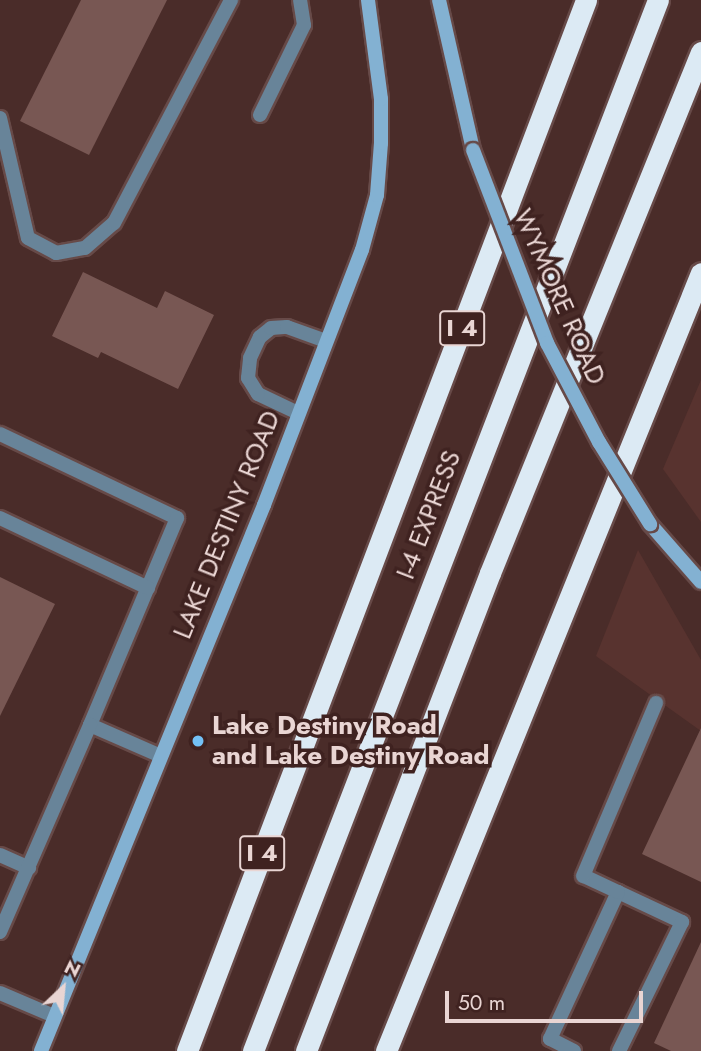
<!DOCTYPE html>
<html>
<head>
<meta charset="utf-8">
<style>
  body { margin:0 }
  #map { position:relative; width:701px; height:1051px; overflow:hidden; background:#4a2c29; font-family:Jost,sans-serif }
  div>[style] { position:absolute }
  .built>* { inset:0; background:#58332f }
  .building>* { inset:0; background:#785753 }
  .roads { filter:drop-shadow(2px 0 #674a48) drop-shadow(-2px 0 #674a48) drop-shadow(0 2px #674a48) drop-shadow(0 -2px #674a48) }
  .lane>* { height:14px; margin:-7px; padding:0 7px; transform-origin:7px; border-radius:7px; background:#688499 }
  .secondary>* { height:14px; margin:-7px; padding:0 7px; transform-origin:7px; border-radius:7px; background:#83b1d2 }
  .highway>* { height:21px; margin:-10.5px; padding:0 10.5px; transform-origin:10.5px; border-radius:10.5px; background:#dceaf4 }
  .bridges { filter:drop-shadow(2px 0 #674a48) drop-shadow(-2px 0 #674a48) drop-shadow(0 2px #674a48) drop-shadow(0 -2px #674a48) }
  .secondary-bridge>* { height:14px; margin:-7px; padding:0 7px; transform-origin:7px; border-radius:7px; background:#83b1d2 }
  .dots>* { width:19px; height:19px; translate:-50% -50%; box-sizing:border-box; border:4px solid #3f2220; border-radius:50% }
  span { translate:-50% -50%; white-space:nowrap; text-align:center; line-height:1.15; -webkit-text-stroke:7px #3f2220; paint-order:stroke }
  .shield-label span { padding:2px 5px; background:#3f2220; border:2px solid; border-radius:5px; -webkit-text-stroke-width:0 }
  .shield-label { font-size:24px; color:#e9d5d3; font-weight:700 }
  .street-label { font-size:26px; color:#e9d5d3 }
  .poi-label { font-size:26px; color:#e9d5d3; font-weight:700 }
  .left { translate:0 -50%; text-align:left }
  .north { position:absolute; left:28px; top:953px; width:70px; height:70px; -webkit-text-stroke:5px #3f2220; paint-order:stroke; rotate:26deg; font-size:19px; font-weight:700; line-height:28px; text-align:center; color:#e9d5d3 }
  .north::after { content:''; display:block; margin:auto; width:24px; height:32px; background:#e9d5d3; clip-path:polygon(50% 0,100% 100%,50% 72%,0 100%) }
  .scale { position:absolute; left:445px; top:991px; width:198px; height:32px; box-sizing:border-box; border:4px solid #e9d5d3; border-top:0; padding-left:9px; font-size:21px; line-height:24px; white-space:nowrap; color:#e9d5d3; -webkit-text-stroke:5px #3f2220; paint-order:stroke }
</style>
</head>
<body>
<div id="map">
  <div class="built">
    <div style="clip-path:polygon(701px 380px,701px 522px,663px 469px)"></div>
    <div style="clip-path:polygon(638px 550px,701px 660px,701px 731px,596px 656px)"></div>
  </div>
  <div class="building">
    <div style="clip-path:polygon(81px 0,167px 0,89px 155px,20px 121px)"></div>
    <div style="clip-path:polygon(83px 272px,157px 308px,165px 291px,214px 315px,178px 389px,101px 352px,98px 358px,52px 336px)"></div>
    <div style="clip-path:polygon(0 577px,55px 604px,0 716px)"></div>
    <div style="clip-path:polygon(701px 728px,701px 882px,642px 854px)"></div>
    <div style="clip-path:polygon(701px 942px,701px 1051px,671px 1051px,654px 1043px)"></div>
  </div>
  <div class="roads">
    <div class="lane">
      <div style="left:260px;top:115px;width:100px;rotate:-63.9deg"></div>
      <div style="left:304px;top:25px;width:25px;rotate:-99deg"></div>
      <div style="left:0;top:118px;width:123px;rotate:76.9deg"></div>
      <div style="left:28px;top:238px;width:32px;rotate:28deg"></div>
      <div style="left:56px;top:253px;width:29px;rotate:-10deg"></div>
      <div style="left:85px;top:248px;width:38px;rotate:-41deg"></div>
      <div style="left:114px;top:223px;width:252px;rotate:-62.3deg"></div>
      <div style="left:298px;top:413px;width:44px;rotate:-154.6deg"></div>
      <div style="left:258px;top:394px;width:19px;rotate:-122deg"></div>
      <div style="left:248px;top:378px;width:20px;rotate:-84deg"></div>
      <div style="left:250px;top:358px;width:23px;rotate:-65deg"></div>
      <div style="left:260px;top:337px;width:14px;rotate:-39deg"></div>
      <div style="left:271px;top:328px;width:16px;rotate:-4deg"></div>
      <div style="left:287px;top:327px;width:41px;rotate:19.7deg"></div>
      <div style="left:0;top:434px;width:196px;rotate:25.4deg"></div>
      <div style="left:177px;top:518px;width:225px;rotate:112.8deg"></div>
      <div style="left:90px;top:725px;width:77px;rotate:23.6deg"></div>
      <div style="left:0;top:518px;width:164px;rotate:25.3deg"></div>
      <div style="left:0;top:855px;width:32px;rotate:24deg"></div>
      <div style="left:618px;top:892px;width:71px;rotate:25.1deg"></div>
      <div style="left:682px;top:922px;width:144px;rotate:116deg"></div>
      <div style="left:0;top:932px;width:226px;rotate:-66.5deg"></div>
      <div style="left:0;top:993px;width:59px;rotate:23.1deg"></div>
      <div style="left:574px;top:1051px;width:27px;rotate:-153deg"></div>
      <div style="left:550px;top:1039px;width:162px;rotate:-65.2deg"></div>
      <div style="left:618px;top:892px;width:38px;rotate:-155deg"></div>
      <div style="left:583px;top:876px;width:188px;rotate:-67.1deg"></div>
    </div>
    <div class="secondary">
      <div style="left:439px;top:0;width:154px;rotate:77.2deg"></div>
      <div style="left:650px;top:524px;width:77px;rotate:48.7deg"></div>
      <div style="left:41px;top:1051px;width:590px;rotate:-67.78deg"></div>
      <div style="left:264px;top:505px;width:273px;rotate:-69deg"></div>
      <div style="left:362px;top:250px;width:57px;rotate:-74.7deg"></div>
      <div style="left:377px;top:195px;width:52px;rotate:-85.6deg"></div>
      <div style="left:381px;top:143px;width:44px;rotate:-90deg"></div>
      <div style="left:381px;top:99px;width:100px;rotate:-97.5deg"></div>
    </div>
    <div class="highway">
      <div style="left:187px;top:1051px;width:1124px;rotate:-69.21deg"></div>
      <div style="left:253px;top:1051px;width:1126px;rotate:-68.93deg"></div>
      <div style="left:306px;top:1051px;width:512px;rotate:-68.95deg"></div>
      <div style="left:490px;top:573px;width:562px;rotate:-67.95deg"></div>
      <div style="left:386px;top:1051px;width:839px;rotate:-67.96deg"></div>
    </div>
  </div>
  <div class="bridges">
    <div class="secondary-bridge">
      <div style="left:473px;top:150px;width:207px;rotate:69deg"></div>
      <div style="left:547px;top:343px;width:112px;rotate:62.3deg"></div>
      <div style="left:599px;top:442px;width:97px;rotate:58.1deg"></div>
    </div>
  </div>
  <div class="dots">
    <div style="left:198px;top:741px;background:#73c1f6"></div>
  </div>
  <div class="shield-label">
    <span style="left:462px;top:328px">I 4</span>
    <span style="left:262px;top:853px">I 4</span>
  </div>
  <div class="street-label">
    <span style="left:559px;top:297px;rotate:66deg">WYMORE ROAD</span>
    <span style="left:429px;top:515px;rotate:-69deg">I-4 EXPRESS</span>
    <span style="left:227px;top:525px;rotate:-68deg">LAKE DESTINY ROAD</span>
  </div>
  <div class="poi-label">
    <span class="left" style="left:212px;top:741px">Lake Destiny Road<br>and Lake Destiny Road</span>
  </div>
  <div class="north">N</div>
  <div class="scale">50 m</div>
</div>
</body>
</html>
